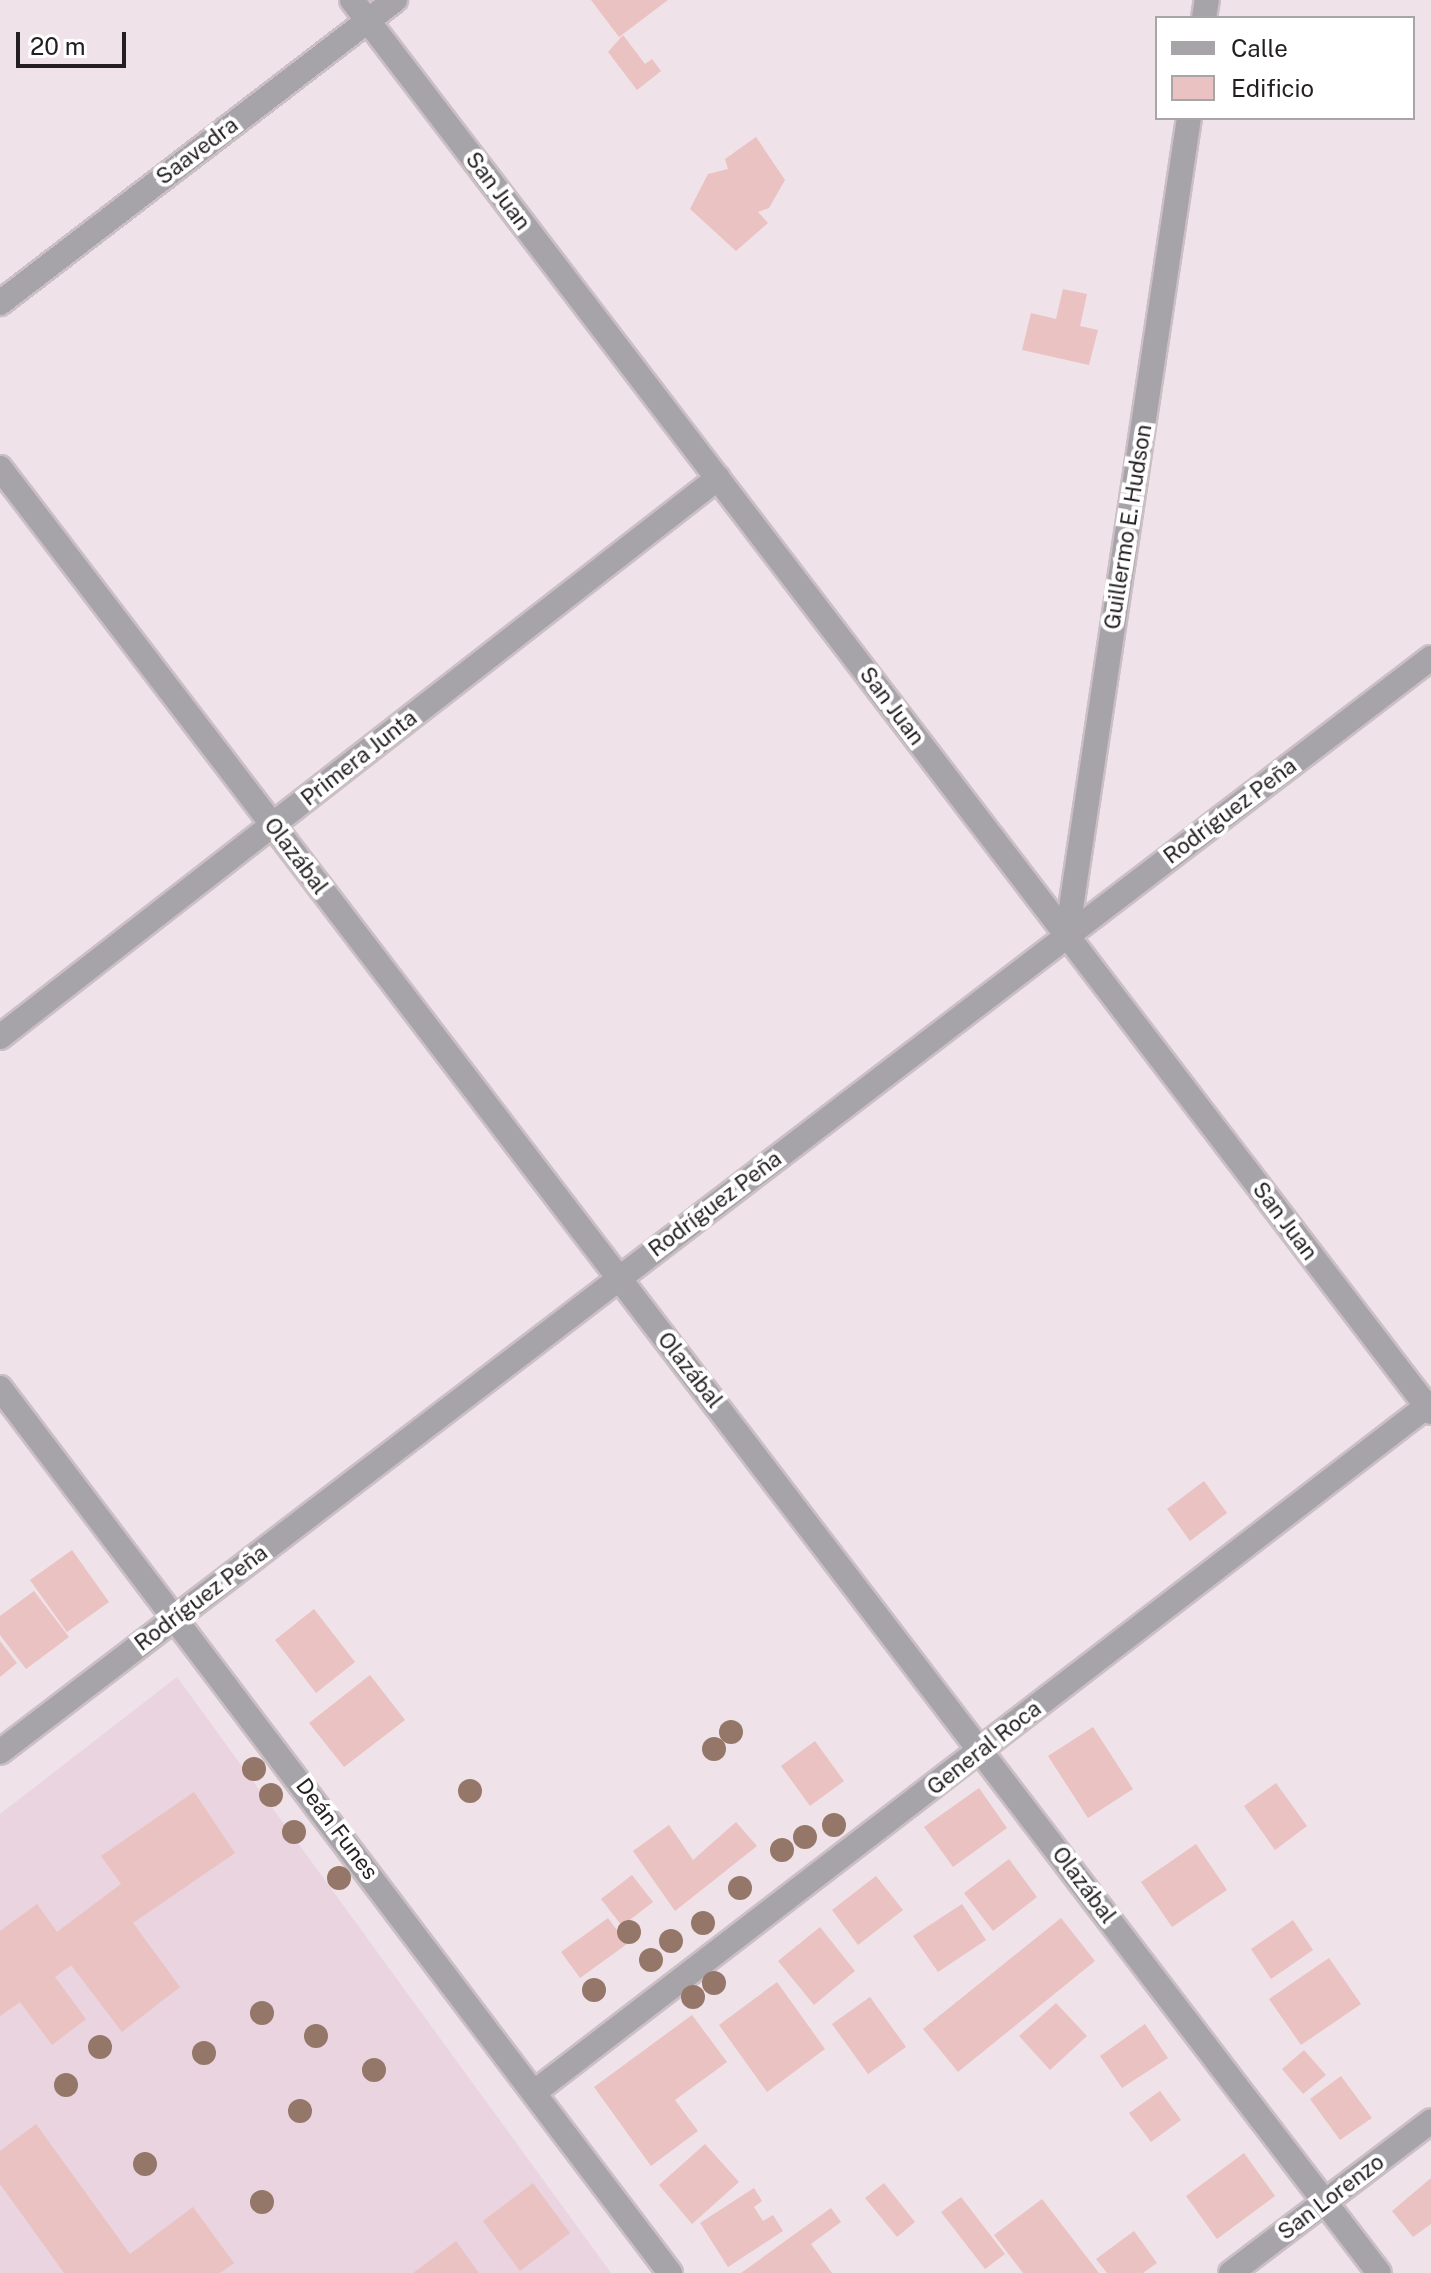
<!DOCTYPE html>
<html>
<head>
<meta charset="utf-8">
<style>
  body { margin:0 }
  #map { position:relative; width:1431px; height:2273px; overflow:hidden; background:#f0e2e9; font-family:"Public Sans",sans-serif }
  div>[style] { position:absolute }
  .built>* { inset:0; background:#e9d4df }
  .building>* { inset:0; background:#e9c2c1 }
  .roads { filter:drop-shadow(2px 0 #cbbfc5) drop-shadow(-2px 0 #cbbfc5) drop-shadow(0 2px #cbbfc5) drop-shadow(0 -2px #cbbfc5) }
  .minor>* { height:24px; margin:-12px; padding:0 12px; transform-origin:12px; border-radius:12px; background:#a7a4a9 }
  .trees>* { width:24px; height:24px; margin:-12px; border-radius:50%; background:#947769 }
  span { translate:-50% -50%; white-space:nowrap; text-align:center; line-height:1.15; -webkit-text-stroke:8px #fff; paint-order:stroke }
  .street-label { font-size:22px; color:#231f21 }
  .legend { position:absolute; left:1155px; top:16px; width:260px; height:104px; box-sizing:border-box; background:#fff; border:2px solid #a7a5a6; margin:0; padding:10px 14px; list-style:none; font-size:24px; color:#231f21 }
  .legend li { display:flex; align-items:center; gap:16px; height:40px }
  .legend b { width:40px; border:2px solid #a7a5a6 }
  .scale { position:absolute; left:16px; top:32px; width:110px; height:36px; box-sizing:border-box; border:4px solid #231f21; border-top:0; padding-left:10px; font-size:24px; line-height:28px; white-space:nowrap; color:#231f21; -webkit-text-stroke:6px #fff; paint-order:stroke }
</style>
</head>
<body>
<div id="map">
  <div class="built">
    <div style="clip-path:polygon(177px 1677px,611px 2273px,0 2273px,0 1814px)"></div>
  </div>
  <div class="building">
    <div style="clip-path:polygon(591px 0,668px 0,619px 37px)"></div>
    <div style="clip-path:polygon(623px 35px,645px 64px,652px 59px,661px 71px,637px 90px,608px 52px)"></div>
    <div style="clip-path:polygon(756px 137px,785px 180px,769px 208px,758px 212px,768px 223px,736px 251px,690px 209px,708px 174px,728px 169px,725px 159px)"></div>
    <div style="clip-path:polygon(1063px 289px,1087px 294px,1080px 326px,1098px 330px,1089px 365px,1022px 350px,1031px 313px,1056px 319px)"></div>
    <div style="clip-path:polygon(1204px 1481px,1227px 1513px,1190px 1541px,1167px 1509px)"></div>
    <div style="clip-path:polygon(72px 1550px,109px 1602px,67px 1632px,30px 1580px)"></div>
    <div style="clip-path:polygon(34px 1591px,69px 1637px,26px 1669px,0 1635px,0 1616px)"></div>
    <div style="clip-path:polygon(314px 1609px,355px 1662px,316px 1693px,275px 1640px)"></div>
    <div style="clip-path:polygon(0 1641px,17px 1663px,0 1677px)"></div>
    <div style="clip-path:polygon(370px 1675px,405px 1720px,344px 1767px,309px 1723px)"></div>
    <div style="clip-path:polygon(1093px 1727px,1133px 1789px,1088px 1818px,1048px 1756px)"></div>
    <div style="clip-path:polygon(815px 1741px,844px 1781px,810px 1806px,781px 1766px)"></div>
    <div style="clip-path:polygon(1276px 1783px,1307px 1826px,1275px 1850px,1244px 1806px)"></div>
    <div style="clip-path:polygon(979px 1788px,1007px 1828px,953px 1867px,924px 1827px)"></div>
    <div style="clip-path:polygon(194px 1792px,235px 1853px,133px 1923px,180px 1987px,122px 2032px,71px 1965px,55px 1977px,86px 2019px,52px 2045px,20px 2002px,0 2016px,0 1931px,37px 1904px,57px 1932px,121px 1884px,101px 1856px)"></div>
    <div style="clip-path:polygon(736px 1822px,757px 1846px,675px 1911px,633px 1851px,669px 1825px,693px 1860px)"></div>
    <div style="clip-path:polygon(1196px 1844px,1227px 1890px,1172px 1927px,1141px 1882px)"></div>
    <div style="clip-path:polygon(1009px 1859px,1037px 1897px,993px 1931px,964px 1893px)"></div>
    <div style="clip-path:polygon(632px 1875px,653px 1902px,622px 1926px,601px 1899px)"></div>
    <div style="clip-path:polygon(876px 1876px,903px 1910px,858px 1945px,832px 1910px)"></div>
    <div style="clip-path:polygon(962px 1904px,986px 1940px,938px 1972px,913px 1936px)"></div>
    <div style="clip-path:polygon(608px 1918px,627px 1944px,580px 1978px,561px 1952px)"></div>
    <div style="clip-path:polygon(1061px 1918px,1095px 1961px,958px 2072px,923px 2029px)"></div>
    <div style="clip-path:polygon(1293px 1920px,1313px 1950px,1271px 1979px,1251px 1949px)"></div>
    <div style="clip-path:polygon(820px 1927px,855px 1971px,814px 2005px,778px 1961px)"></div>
    <div style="clip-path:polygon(1329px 1958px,1361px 2004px,1301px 2045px,1269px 1999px)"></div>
    <div style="clip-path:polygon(777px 1982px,825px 2049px,767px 2092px,719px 2025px)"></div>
    <div style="clip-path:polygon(870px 1997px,906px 2047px,868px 2074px,832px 2024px)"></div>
    <div style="clip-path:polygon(1056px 2003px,1087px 2036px,1050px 2070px,1019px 2036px)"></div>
    <div style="clip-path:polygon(692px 2015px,727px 2062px,675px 2100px,698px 2131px,651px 2166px,594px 2087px)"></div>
    <div style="clip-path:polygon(1145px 2024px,1168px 2058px,1122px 2088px,1100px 2056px)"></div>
    <div style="clip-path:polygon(1304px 2050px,1326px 2075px,1303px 2094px,1282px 2069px)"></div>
    <div style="clip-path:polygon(1341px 2076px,1372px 2118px,1340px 2140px,1310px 2099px)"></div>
    <div style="clip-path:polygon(1160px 2091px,1181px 2120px,1151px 2142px,1129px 2113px)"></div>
    <div style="clip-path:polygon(36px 2124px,130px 2254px,193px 2207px,234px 2263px,220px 2273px,64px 2273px,0 2184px,0 2151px)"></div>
    <div style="clip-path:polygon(705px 2144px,739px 2182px,692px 2224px,659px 2185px)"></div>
    <div style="clip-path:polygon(1244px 2153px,1275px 2196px,1217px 2239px,1186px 2196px)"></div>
    <div style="clip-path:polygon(1431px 2178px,1431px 2224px,1413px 2237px,1392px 2211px)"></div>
    <div style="clip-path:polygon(533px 2183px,570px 2233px,520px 2271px,483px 2221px)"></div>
    <div style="clip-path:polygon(884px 2183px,915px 2222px,897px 2237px,865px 2198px)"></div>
    <div style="clip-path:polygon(754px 2188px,762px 2201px,754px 2207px,763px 2221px,773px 2215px,783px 2231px,728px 2267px,700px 2223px)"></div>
    <div style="clip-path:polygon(961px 2197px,1005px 2254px,985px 2269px,941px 2212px)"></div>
    <div style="clip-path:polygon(1042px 2199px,1099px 2273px,1023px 2273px,994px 2235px)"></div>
    <div style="clip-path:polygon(831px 2208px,841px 2222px,811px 2244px,832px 2273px,741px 2273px)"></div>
    <div style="clip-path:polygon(1134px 2231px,1157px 2263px,1143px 2273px,1107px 2273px,1096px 2259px)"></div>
    <div style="clip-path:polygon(456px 2241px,479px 2273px,413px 2273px)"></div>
  </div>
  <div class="roads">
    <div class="minor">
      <div style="left:352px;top:0;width:1777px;rotate:52.61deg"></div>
      <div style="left:1204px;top:18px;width:18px;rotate:-81deg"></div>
      <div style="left:0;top:303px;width:498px;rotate:-37.5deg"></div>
      <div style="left:0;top:468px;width:2271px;rotate:52.62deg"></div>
      <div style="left:1067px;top:935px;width:826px;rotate:-81.51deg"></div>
      <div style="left:0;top:1037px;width:910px;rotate:-37.9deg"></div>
      <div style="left:0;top:1388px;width:1110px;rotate:52.87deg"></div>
      <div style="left:0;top:1752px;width:1801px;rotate:-37.4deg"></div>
      <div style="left:536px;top:2091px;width:1129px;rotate:-37.55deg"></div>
      <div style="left:1231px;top:2273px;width:251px;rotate:-37.2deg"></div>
    </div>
  </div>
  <div class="trees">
    <div style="left:731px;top:1732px"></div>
    <div style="left:714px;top:1749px"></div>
    <div style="left:254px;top:1769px"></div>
    <div style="left:470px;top:1791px"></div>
    <div style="left:271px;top:1795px"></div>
    <div style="left:834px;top:1825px"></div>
    <div style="left:294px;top:1832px"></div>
    <div style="left:805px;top:1837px"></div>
    <div style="left:782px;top:1850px"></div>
    <div style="left:339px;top:1878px"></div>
    <div style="left:740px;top:1888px"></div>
    <div style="left:703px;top:1923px"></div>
    <div style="left:629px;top:1932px"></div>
    <div style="left:671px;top:1941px"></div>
    <div style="left:651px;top:1960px"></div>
    <div style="left:714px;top:1983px"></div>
    <div style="left:594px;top:1990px"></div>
    <div style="left:693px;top:1997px"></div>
    <div style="left:262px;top:2013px"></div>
    <div style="left:316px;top:2036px"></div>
    <div style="left:100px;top:2047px"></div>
    <div style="left:204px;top:2053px"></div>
    <div style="left:374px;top:2070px"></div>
    <div style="left:66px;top:2085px"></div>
    <div style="left:300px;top:2111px"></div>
    <div style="left:145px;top:2164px"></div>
    <div style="left:262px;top:2202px"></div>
  </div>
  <div class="street-label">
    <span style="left:197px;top:151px;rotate:-37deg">Saavedra</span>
    <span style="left:498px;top:191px;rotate:53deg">San Juan</span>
    <span style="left:1128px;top:527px;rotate:-81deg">Guillermo E. Hudson</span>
    <span style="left:892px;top:706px;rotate:53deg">San Juan</span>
    <span style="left:359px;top:758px;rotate:-38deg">Primera Junta</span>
    <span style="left:1230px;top:811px;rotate:-37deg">Rodríguez Peña</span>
    <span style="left:296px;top:856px;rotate:53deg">Olazábal</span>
    <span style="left:715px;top:1204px;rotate:-37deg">Rodríguez Peña</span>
    <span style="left:1285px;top:1221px;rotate:53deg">San Juan</span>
    <span style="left:690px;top:1370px;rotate:52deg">Olazábal</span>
    <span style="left:201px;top:1598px;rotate:-37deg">Rodríguez Peña</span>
    <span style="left:984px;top:1748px;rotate:-38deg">General Roca</span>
    <span style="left:337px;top:1829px;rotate:53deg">Deán Funes</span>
    <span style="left:1084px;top:1885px;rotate:53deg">Olazábal</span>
    <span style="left:1331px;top:2197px;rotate:-37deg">San Lorenzo</span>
  </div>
  <ul class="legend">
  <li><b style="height:10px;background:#a7a4a9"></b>Calle</li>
  <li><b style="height:22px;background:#e9c2c1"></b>Edificio</li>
  </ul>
  <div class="scale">20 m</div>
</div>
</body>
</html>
